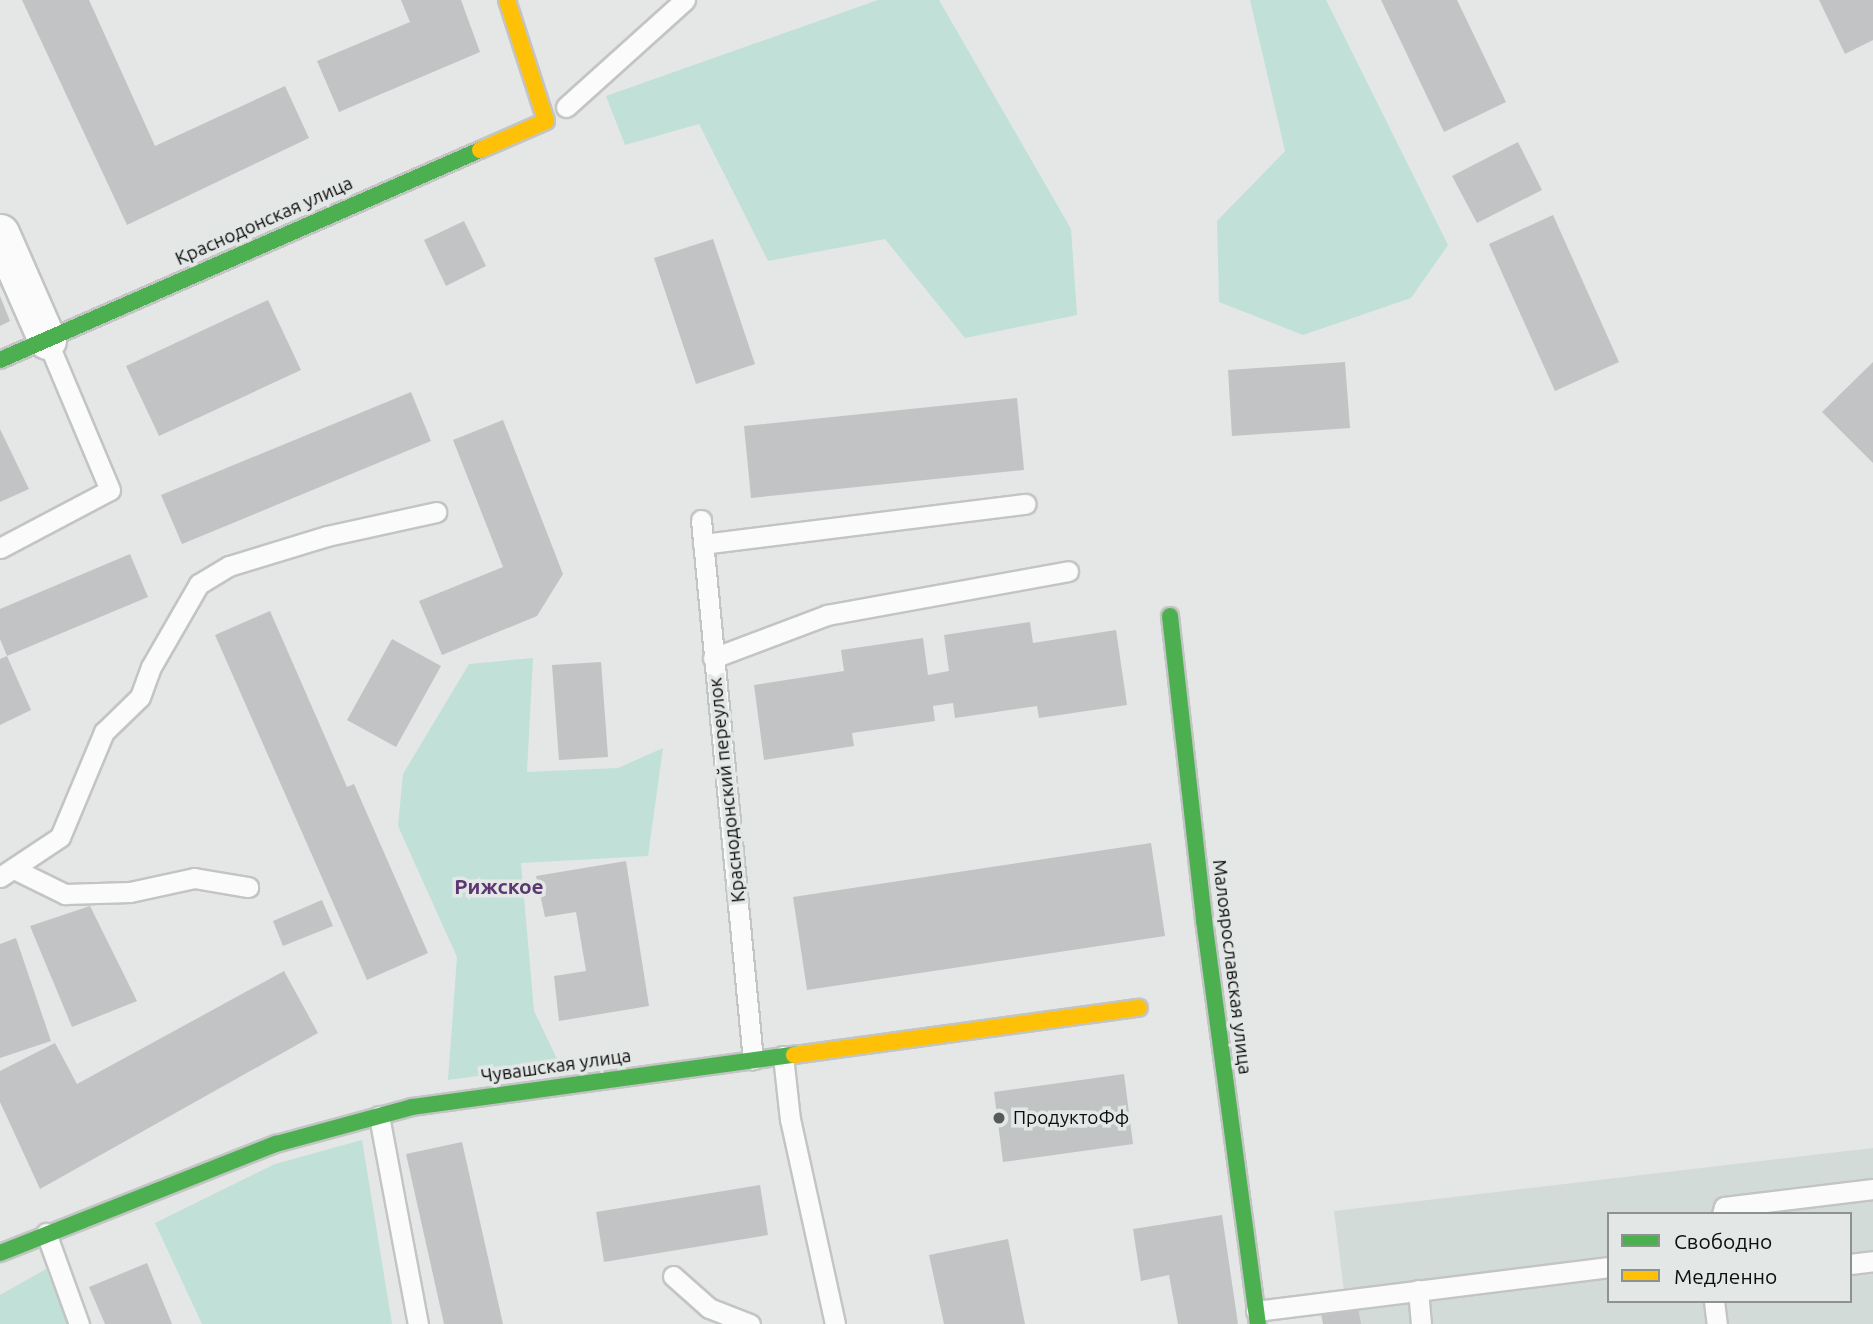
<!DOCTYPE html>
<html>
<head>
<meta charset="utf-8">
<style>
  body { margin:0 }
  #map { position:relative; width:1873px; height:1324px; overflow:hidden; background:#e4e7e6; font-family:Ubuntu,sans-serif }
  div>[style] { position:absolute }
  .built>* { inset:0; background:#d3dbd9 }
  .green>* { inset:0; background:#c0e0d8 }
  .building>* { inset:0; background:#c2c3c4 }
  .roads { filter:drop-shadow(2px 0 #c3c4c4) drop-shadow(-2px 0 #c3c4c4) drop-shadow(0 2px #c3c4c4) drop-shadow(0 -2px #c3c4c4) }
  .lane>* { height:19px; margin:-9.5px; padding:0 9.5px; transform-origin:9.5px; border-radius:9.5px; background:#fbfbfb }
  .street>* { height:37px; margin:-18.5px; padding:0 18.5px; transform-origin:18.5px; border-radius:18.5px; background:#fbfbfb }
  .fast>* { height:16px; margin:-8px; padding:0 8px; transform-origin:8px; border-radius:8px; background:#4caf50 }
  .slow>* { height:16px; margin:-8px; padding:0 8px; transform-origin:8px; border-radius:8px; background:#ffc107 }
  .dots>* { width:19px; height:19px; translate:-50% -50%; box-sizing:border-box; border:4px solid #e3e8e6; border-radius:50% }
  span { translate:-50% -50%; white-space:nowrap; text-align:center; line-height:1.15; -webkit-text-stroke:7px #e3e8e6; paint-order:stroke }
  .street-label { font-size:19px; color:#0d0e0e }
  .poi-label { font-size:19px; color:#0d0e0e }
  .left { translate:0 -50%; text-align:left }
  .neighbourhood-label { font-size:21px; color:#5d376f; font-weight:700 }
  .legend { position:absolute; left:1607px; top:1212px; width:245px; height:91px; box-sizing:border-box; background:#e3e8e6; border:2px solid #8d9190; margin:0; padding:9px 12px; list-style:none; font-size:21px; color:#0d0e0e }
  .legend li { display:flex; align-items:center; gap:14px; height:35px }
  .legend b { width:35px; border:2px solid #8d9190 }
</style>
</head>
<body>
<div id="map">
  <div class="built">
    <div style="clip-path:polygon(evenodd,1873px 1148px,1873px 1324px,1348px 1324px,1334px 1211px,1873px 1148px,1609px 1214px,1850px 1214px,1850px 1301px,1609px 1301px,1609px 1214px)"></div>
  </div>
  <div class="green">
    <div style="clip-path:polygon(878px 0,939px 0,1071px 229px,1077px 315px,965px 338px,885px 239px,768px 261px,699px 124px,625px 145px,606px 96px)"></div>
    <div style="clip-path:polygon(1250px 0,1326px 0,1448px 245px,1411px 298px,1303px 335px,1219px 302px,1217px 221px,1285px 151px)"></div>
    <div style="clip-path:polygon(533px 658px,527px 772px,618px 768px,663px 748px,648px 856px,521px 863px,534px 1011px,560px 1065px,448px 1080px,457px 957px,398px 826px,403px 774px,469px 664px)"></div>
    <div style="clip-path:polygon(362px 1140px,392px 1324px,202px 1324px,155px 1223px,275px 1164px)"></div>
    <div style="clip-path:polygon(46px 1269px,68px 1324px,0 1324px,0 1295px)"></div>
  </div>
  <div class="building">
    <div style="clip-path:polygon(22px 0,89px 0,155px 146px,285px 86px,309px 138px,127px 225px)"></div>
    <div style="clip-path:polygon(401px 0,461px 0,480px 52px,339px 112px,317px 61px,410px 22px)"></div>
    <div style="clip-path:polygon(1381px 0,1457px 0,1506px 102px,1444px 132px)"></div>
    <div style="clip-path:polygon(1819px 0,1873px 0,1873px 40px,1845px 54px)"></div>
    <div style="clip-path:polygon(1518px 142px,1542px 190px,1477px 223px,1452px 176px)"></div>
    <div style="clip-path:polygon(1553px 215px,1619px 362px,1555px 391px,1489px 244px)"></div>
    <div style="clip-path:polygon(464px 221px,486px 266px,446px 286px,424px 240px)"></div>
    <div style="clip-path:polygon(713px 239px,755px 364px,696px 384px,654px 258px)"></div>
    <div style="clip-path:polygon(0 296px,10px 321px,0 326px)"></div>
    <div style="clip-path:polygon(268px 300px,301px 370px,159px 436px,126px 366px)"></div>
    <div style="clip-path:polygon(1345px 362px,1350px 428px,1232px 436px,1228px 370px)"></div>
    <div style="clip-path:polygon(1873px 362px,1873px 463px,1822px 412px)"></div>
    <div style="clip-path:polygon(411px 392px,431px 441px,182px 544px,161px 495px)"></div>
    <div style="clip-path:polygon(1017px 398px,1024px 470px,751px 498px,744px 426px)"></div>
    <div style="clip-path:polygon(503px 420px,563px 574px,537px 616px,442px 655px,419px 601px,503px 567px,453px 440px)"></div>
    <div style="clip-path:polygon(0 429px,29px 489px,0 502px)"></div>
    <div style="clip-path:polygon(130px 554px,148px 597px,7px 656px,0 639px,0 609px)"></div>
    <div style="clip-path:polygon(270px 611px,347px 787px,354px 784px,428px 953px,367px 980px,215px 635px)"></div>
    <div style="clip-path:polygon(1030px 622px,1033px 643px,1116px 630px,1127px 705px,1039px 718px,1037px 706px,955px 718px,953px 703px,933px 706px,935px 721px,852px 733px,854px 746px,764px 760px,754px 685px,844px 671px,841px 650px,923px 638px,928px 675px,949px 671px,944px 635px)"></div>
    <div style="clip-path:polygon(392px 639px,441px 666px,396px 747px,347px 720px)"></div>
    <div style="clip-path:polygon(7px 656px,31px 710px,0 725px,0 659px)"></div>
    <div style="clip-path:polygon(601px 662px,608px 757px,559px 760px,552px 665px)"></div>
    <div style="clip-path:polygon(1151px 843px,1165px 936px,807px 990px,793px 897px)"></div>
    <div style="clip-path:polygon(626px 861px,649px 1006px,559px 1021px,554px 976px,586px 971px,576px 912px,545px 917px,536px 876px)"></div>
    <div style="clip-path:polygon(322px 900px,333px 926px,283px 946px,273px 921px)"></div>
    <div style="clip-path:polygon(90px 906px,137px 1001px,72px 1027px,30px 926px)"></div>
    <div style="clip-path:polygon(16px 938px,51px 1041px,0 1058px,0 944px)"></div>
    <div style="clip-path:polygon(284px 971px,318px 1033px,40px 1189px,0 1102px,0 1071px,55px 1043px,77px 1084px)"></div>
    <div style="clip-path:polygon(1124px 1074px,1133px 1144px,1003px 1162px,994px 1092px)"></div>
    <div style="clip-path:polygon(462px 1142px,503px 1324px,444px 1324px,406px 1154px)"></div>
    <div style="clip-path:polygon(760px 1185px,768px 1235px,604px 1262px,596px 1212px)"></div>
    <div style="clip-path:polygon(1222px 1215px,1238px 1324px,1178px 1324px,1169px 1275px,1141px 1281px,1133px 1229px)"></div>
    <div style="clip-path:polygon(1008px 1239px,1025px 1324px,944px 1324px,929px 1255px)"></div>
    <div style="clip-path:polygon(147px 1263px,172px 1324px,105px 1324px,89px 1287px)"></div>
    <div style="clip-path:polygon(1358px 1307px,1361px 1324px,1323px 1324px,1321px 1314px)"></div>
  </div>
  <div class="roads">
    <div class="lane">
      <div style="left:566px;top:107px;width:160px;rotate:-42deg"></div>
      <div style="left:701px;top:520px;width:542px;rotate:84.5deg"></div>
      <div style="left:703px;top:544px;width:325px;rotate:-7.1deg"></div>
      <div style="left:0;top:548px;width:124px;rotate:-27.8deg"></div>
      <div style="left:110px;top:490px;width:163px;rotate:-112.8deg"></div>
      <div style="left:713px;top:658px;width:122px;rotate:-20.7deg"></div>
      <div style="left:827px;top:615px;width:245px;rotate:-10.3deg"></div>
      <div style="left:16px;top:870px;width:55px;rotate:26.1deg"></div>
      <div style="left:65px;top:894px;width:65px;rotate:-1.8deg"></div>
      <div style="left:130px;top:892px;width:66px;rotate:-12.3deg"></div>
      <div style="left:194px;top:878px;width:55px;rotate:9.5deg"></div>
      <div style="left:0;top:877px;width:72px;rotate:-33.7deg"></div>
      <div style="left:60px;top:837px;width:114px;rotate:-67.3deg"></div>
      <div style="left:104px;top:732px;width:50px;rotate:-44.2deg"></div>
      <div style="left:140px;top:697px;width:32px;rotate:-70deg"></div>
      <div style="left:151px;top:667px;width:96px;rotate:-60deg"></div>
      <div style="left:199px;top:584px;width:35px;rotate:-31deg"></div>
      <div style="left:229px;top:566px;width:102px;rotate:-17deg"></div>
      <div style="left:327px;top:536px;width:112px;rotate:-12.4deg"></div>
      <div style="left:783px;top:1056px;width:63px;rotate:83.7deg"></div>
      <div style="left:790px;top:1119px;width:210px;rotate:77.6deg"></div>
      <div style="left:379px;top:1116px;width:212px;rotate:79.4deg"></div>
      <div style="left:1722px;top:1214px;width:7px;rotate:-74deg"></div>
      <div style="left:1724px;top:1207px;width:150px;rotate:-6.9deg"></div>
      <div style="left:46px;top:1233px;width:97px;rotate:70.1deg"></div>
      <div style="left:1850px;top:1264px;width:23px;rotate:-7deg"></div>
      <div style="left:673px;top:1276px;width:48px;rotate:41.6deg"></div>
      <div style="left:709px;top:1308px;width:44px;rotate:21.3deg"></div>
      <div style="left:1418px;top:1290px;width:34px;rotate:85deg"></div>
      <div style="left:1714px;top:1301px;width:23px;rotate:83deg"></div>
      <div style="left:1256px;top:1311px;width:356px;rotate:-7.1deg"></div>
    </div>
    <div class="street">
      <div style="left:0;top:233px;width:117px;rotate:66.3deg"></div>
    </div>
    <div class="fast">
      <div style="left:0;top:360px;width:524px;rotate:-23.63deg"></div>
      <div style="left:1170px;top:616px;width:306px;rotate:83.6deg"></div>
      <div style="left:1204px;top:920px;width:408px;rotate:82.4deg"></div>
      <div style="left:0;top:1253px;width:297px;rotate:-21.6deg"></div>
      <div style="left:276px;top:1144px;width:141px;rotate:-15.2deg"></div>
      <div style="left:412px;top:1107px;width:386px;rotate:-7.8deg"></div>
    </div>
    <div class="slow">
      <div style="left:480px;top:150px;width:72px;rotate:-23.7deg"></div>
      <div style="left:546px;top:121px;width:127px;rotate:-107.9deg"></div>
      <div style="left:794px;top:1055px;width:348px;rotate:-7.8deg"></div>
    </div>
  </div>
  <div class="dots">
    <div style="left:999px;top:1118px;background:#585a5a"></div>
  </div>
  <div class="street-label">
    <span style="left:264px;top:221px;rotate:-24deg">Краснодонская улица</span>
    <span style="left:727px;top:790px;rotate:-96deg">Краснодонский переулок</span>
    <span style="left:1232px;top:967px;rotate:83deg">Малоярославская улица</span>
    <span style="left:556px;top:1066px;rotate:-8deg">Чувашская улица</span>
  </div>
  <div class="poi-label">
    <span class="left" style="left:1013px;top:1118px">ПродуктоФф</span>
  </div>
  <div class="neighbourhood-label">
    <span style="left:499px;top:886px">Рижское</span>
  </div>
  <ul class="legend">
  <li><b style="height:9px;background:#4caf50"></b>Свободно</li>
  <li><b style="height:9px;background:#ffc107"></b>Медленно</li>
  </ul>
</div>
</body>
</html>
